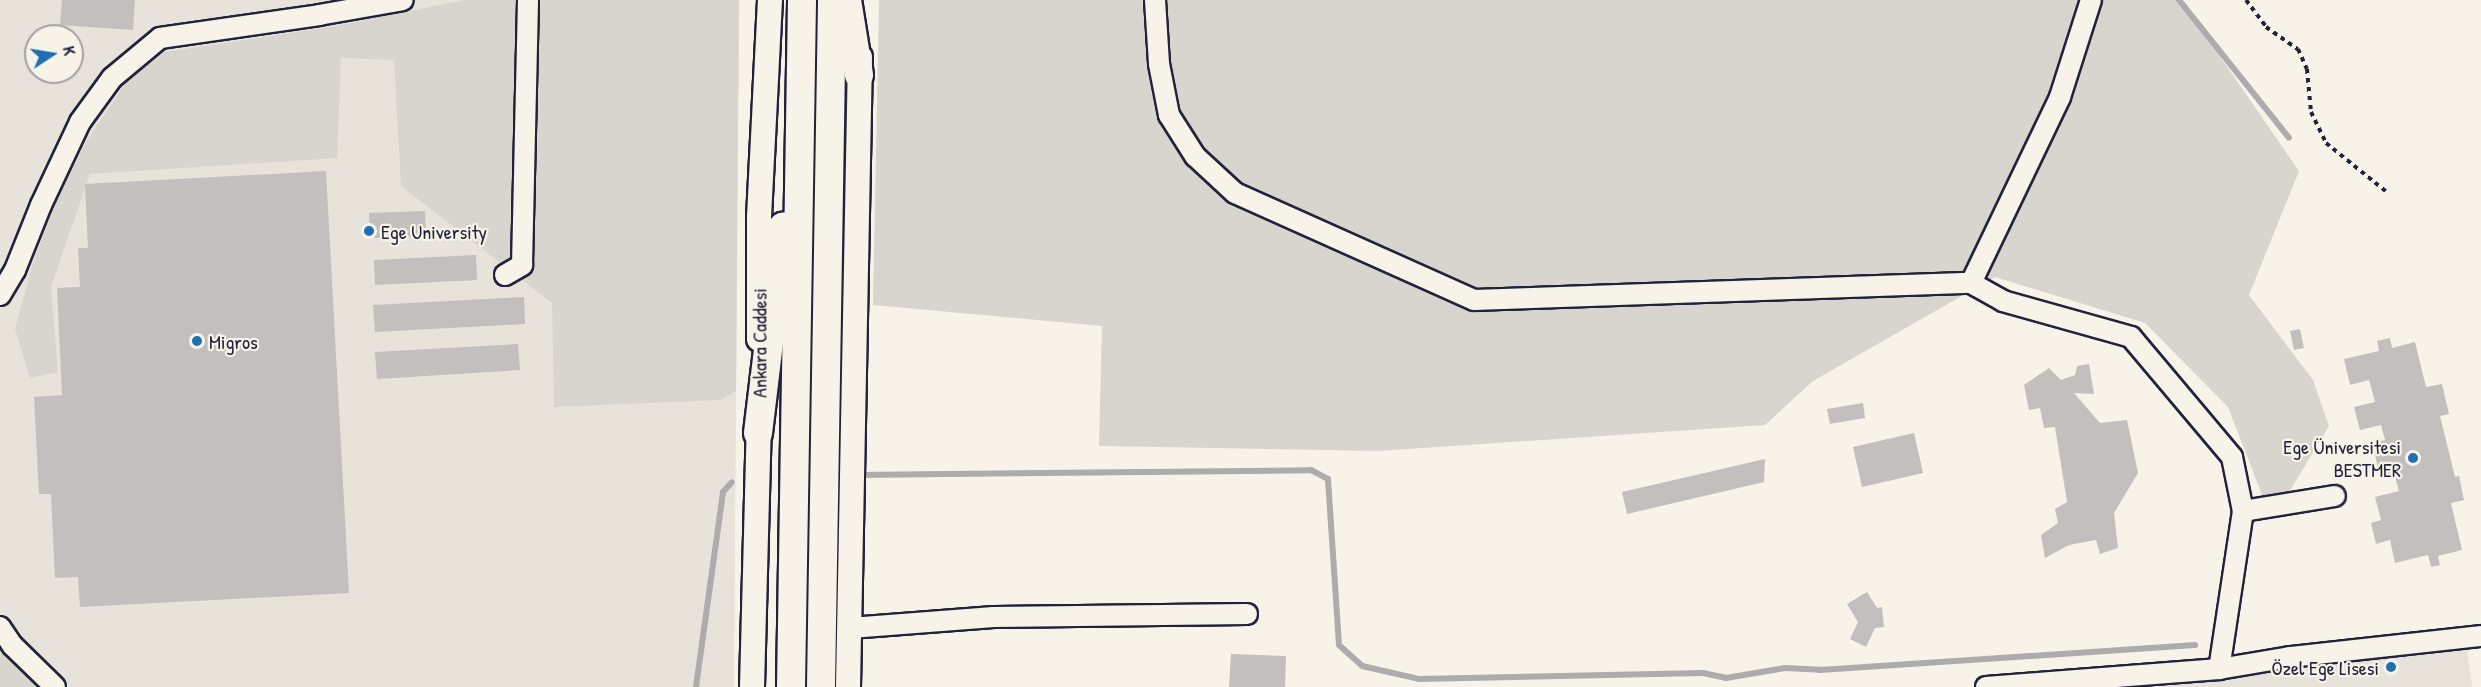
<!DOCTYPE html>
<html>
<head>
<meta charset="utf-8">
<style>
  body { margin:0 }
  #map { position:relative; width:2481px; height:687px; overflow:hidden; background:#f7f3e8; font-family:"Patrick Hand",sans-serif }
  div>[style] { position:absolute }
  .built>* { inset:0; background:#e7e3db }
  .green>* { inset:0; background:#d8d5cf }
  .stream>* { height:6px; margin:-3px; padding:0 3px; transform-origin:3px; border-radius:3px; background:#aeabad }
  .building>* { inset:0; background:#c2bfbd }
  .path>* { height:4px; margin-top:-2px; transform-origin:0; background:repeating-linear-gradient(90deg,#22223b 0 4.5px,transparent 0 9px) }
  .roads { filter:drop-shadow(2px 0 #22223b) drop-shadow(-2px 0 #22223b) drop-shadow(0 2px #22223b) drop-shadow(0 -2px #22223b) }
  .minor>* { height:20px; margin:-10px; padding:0 10px; transform-origin:10px; border-radius:10px; background:#f7f3e8 }
  .major>* { height:24px; margin:-12px; padding:0 12px; transform-origin:12px; border-radius:12px; background:#f7f3e8 }
  .highway>* { height:28px; margin:-14px; padding:0 14px; transform-origin:14px; border-radius:14px; background:#f7f3e8 }
  .dots>* { width:16px; height:16px; translate:-50% -50%; box-sizing:border-box; border:3px solid #f7f3e8; border-radius:50% }
  span { translate:-50% -50%; white-space:nowrap; text-align:center; line-height:1.15; -webkit-text-stroke:4.5px #f7f3e8; paint-order:stroke }
  .poi-label { font-size:20px; color:#22223b }
  .left { translate:0 -50%; text-align:left }
  .right { translate:-100% -50%; text-align:right }
  .street-label { font-size:20px; color:#22223b }
  .north { position:absolute; left:24px; top:24px; width:60px; height:60px; box-sizing:border-box; background:#f7f3e8; border:2px solid #a29fa3; border-radius:50%; rotate:78deg; font-size:16px; font-weight:700; line-height:24px; text-align:center; color:#22223b }
  .north::after { content:''; display:block; margin:auto; width:21px; height:27px; background:#1f6fb2; clip-path:polygon(50% 0,100% 100%,50% 72%,0 100%) }
</style>
</head>
<body>
<div id="map">
  <div class="built">
    <div style="clip-path:polygon(evenodd,0 0,739px 0,734px 687px,0 687px,0 0,36px 36px,72px 36px,72px 72px,36px 72px,36px 36px)"></div>
    <div style="clip-path:polygon(2467px 648px,2472px 687px,2159px 687px)"></div>
  </div>
  <div class="green">
    <div style="clip-path:polygon(464px 0,739px 0,736px 391px,721px 400px,554px 407px,552px 303px,401px 186px,394px 60px,341px 58px,337px 158px,90px 174px,51px 287px,58px 372px,30px 378px,15px 329px,33px 263px,56px 200px,86px 142px,127px 81px,165px 52px,337px 26px)"></div>
    <div style="clip-path:polygon(879px 0,2181px 0,2299px 171px,2249px 295px,2313px 380px,2329px 426px,2283px 502px,2264px 500px,2228px 407px,2145px 323px,1995px 277px,1813px 381px,1765px 425px,1378px 451px,1099px 446px,1102px 326px,873px 305px)"></div>
    <div style="clip-path:polygon(0 643px,48px 687px,0 687px)"></div>
  </div>
  <div class="stream">
    <div style="left:2179px;top:0;width:176px;rotate:51.4deg"></div>
    <div style="left:857px;top:475px;width:454px;rotate:-0.6deg"></div>
    <div style="left:1311px;top:470px;width:19px;rotate:28deg"></div>
    <div style="left:1328px;top:479px;width:166px;rotate:86.2deg"></div>
    <div style="left:1339px;top:645px;width:31px;rotate:42deg"></div>
    <div style="left:1362px;top:666px;width:58px;rotate:12.8deg"></div>
    <div style="left:1419px;top:679px;width:284px;rotate:-1.2deg"></div>
    <div style="left:1703px;top:673px;width:24px;rotate:12deg"></div>
    <div style="left:1726px;top:678px;width:60px;rotate:-9.6deg"></div>
    <div style="left:1785px;top:668px;width:35px;rotate:3deg"></div>
    <div style="left:1820px;top:670px;width:376px;rotate:-3.8deg"></div>
    <div style="left:696px;top:687px;width:197px;rotate:-82.1deg"></div>
    <div style="left:723px;top:492px;width:13px;rotate:-48deg"></div>
  </div>
  <div class="building">
    <div style="clip-path:polygon(62px 0,135px 0,133px 30px,60px 25px)"></div>
    <div style="clip-path:polygon(326px 171px,349px 593px,80px 607px,78px 577px,55px 578px,51px 494px,39px 494px,34px 397px,62px 395px,57px 288px,80px 287px,78px 248px,88px 248px,85px 184px)"></div>
    <div style="clip-path:polygon(425px 211px,426px 237px,370px 238px,369px 213px)"></div>
    <div style="clip-path:polygon(476px 255px,477px 280px,375px 285px,374px 260px)"></div>
    <div style="clip-path:polygon(524px 297px,525px 324px,375px 332px,373px 305px)"></div>
    <div style="clip-path:polygon(2300px 329px,2304px 348px,2294px 350px,2290px 331px)"></div>
    <div style="clip-path:polygon(2390px 338px,2392px 348px,2415px 342px,2426px 387px,2442px 384px,2449px 414px,2440px 416px,2455px 477px,2459px 476px,2464px 500px,2451px 503px,2462px 550px,2438px 556px,2440px 565px,2431px 567px,2428px 555px,2395px 563px,2390px 540px,2376px 544px,2371px 523px,2381px 520px,2375px 497px,2399px 491px,2394px 473px,2380px 476px,2372px 443px,2385px 440px,2381px 425px,2360px 430px,2354px 407px,2375px 402px,2369px 380px,2350px 385px,2344px 359px,2379px 351px,2377px 341px)"></div>
    <div style="clip-path:polygon(518px 344px,520px 370px,377px 379px,375px 352px)"></div>
    <div style="clip-path:polygon(2089px 364px,2094px 394px,2074px 393px,2100px 423px,2127px 420px,2138px 473px,2114px 513px,2118px 548px,2100px 554px,2096px 540px,2069px 545px,2045px 558px,2041px 535px,2058px 523px,2055px 509px,2067px 502px,2055px 427px,2044px 428px,2040px 408px,2029px 410px,2024px 385px,2049px 368px,2061px 380px,2075px 375px,2077px 366px)"></div>
    <div style="clip-path:polygon(1863px 403px,1865px 418px,1830px 424px,1827px 409px)"></div>
    <div style="clip-path:polygon(1914px 433px,1923px 473px,1862px 487px,1853px 447px)"></div>
    <div style="clip-path:polygon(1765px 459px,1764px 482px,1627px 514px,1622px 492px)"></div>
    <div style="clip-path:polygon(1867px 592px,1877px 608px,1882px 607px,1884px 627px,1875px 628px,1866px 647px,1850px 639px,1858px 622px,1847px 604px)"></div>
    <div style="clip-path:polygon(1231px 654px,1286px 656px,1285px 687px,1229px 687px)"></div>
  </div>
  <div class="path">
    <div style="left:2246px;top:0;width:34px;rotate:53deg"></div>
    <div style="left:2266px;top:27px;width:39px;rotate:35deg"></div>
    <div style="left:2298px;top:49px;width:22px;rotate:66deg"></div>
    <div style="left:2307px;top:69px;width:43px;rotate:84.7deg"></div>
    <div style="left:2311px;top:112px;width:34px;rotate:64deg"></div>
    <div style="left:2326px;top:143px;width:80px;rotate:38.9deg"></div>
  </div>
  <div class="roads">
    <div class="minor">
      <div style="left:1155px;top:0;width:64px;rotate:86.4deg"></div>
      <div style="left:1159px;top:64px;width:52px;rotate:78.9deg"></div>
      <div style="left:1169px;top:115px;width:49px;rotate:57.6deg"></div>
      <div style="left:1195px;top:156px;width:54px;rotate:42.8deg"></div>
      <div style="left:1235px;top:193px;width:262px;rotate:24.1deg"></div>
      <div style="left:1474px;top:300px;width:497px;rotate:-2deg"></div>
      <div style="left:1971px;top:283px;width:37px;rotate:29deg"></div>
      <div style="left:2003px;top:301px;width:133px;rotate:15.7deg"></div>
      <div style="left:2131px;top:337px;width:157px;rotate:49.9deg"></div>
      <div style="left:2232px;top:457px;width:55px;rotate:78.5deg"></div>
      <div style="left:2243px;top:511px;width:160px;rotate:98.6deg"></div>
      <div style="left:505px;top:275px;width:20px;rotate:-30deg"></div>
      <div style="left:522px;top:265px;width:265px;rotate:-88.7deg"></div>
      <div style="left:1971px;top:283px;width:206px;rotate:-64.4deg"></div>
      <div style="left:2060px;top:97px;width:102px;rotate:-72.3deg"></div>
      <div style="left:0;top:295px;width:29px;rotate:-59deg"></div>
      <div style="left:15px;top:270px;width:70px;rotate:-68.2deg"></div>
      <div style="left:41px;top:205px;width:92px;rotate:-64.8deg"></div>
      <div style="left:80px;top:122px;width:54px;rotate:-54deg"></div>
      <div style="left:112px;top:78px;width:62px;rotate:-39.8deg"></div>
      <div style="left:160px;top:38px;width:161px;rotate:-8.2deg"></div>
      <div style="left:319px;top:15px;width:85px;rotate:-10.1deg"></div>
      <div style="left:2243px;top:511px;width:93px;rotate:-9.3deg"></div>
      <div style="left:0;top:627px;width:22px;rotate:56deg"></div>
      <div style="left:12px;top:645px;width:60px;rotate:44.3deg"></div>
      <div style="left:850px;top:628px;width:144px;rotate:-4.4deg"></div>
      <div style="left:994px;top:617px;width:253px;rotate:-0.7deg"></div>
      <div style="left:1986px;top:687px;width:234px;rotate:-4.4deg"></div>
      <div style="left:2219px;top:669px;width:72px;rotate:-9.6deg"></div>
      <div style="left:2290px;top:657px;width:192px;rotate:-6.3deg"></div>
    </div>
    <div class="major">
      <div style="left:759px;top:339px;width:122px;rotate:-90deg"></div>
      <div style="left:759px;top:217px;width:217px;rotate:-87.1deg"></div>
      <div style="left:752px;top:687px;width:271px;rotate:-88.5deg"></div>
      <div style="left:848px;top:687px;width:630px;rotate:-88.91deg"></div>
    </div>
    <div class="highway">
      <div style="left:847px;top:0;width:76px;rotate:80.9deg"></div>
      <div style="left:758px;top:433px;width:208px;rotate:-83.1deg"></div>
      <div style="left:791px;top:687px;width:687px;rotate:-89.08deg"></div>
      <div style="left:821px;top:687px;width:687px;rotate:-89.08deg"></div>
    </div>
  </div>
  <div class="dots">
    <div style="left:369px;top:231px;background:#1f6fb2"></div>
    <div style="left:197px;top:341px;background:#1f6fb2"></div>
    <div style="left:2413px;top:458px;background:#1f6fb2"></div>
    <div style="left:2391px;top:667px;background:#1f6fb2"></div>
  </div>
  <div class="poi-label">
    <span class="left" style="left:381px;top:231px">Ege University</span>
    <span class="left" style="left:209px;top:341px">Migros</span>
    <span class="right" style="left:2401px;top:458px">Ege Üniversitesi<br>BESTMER</span>
    <span class="right" style="left:2379px;top:667px">Özel Ege Lisesi</span>
  </div>
  <div class="street-label">
    <span style="left:759px;top:343px;rotate:-90deg">Ankara Caddesi</span>
  </div>
  <div class="north">K</div>
</div>
</body>
</html>
